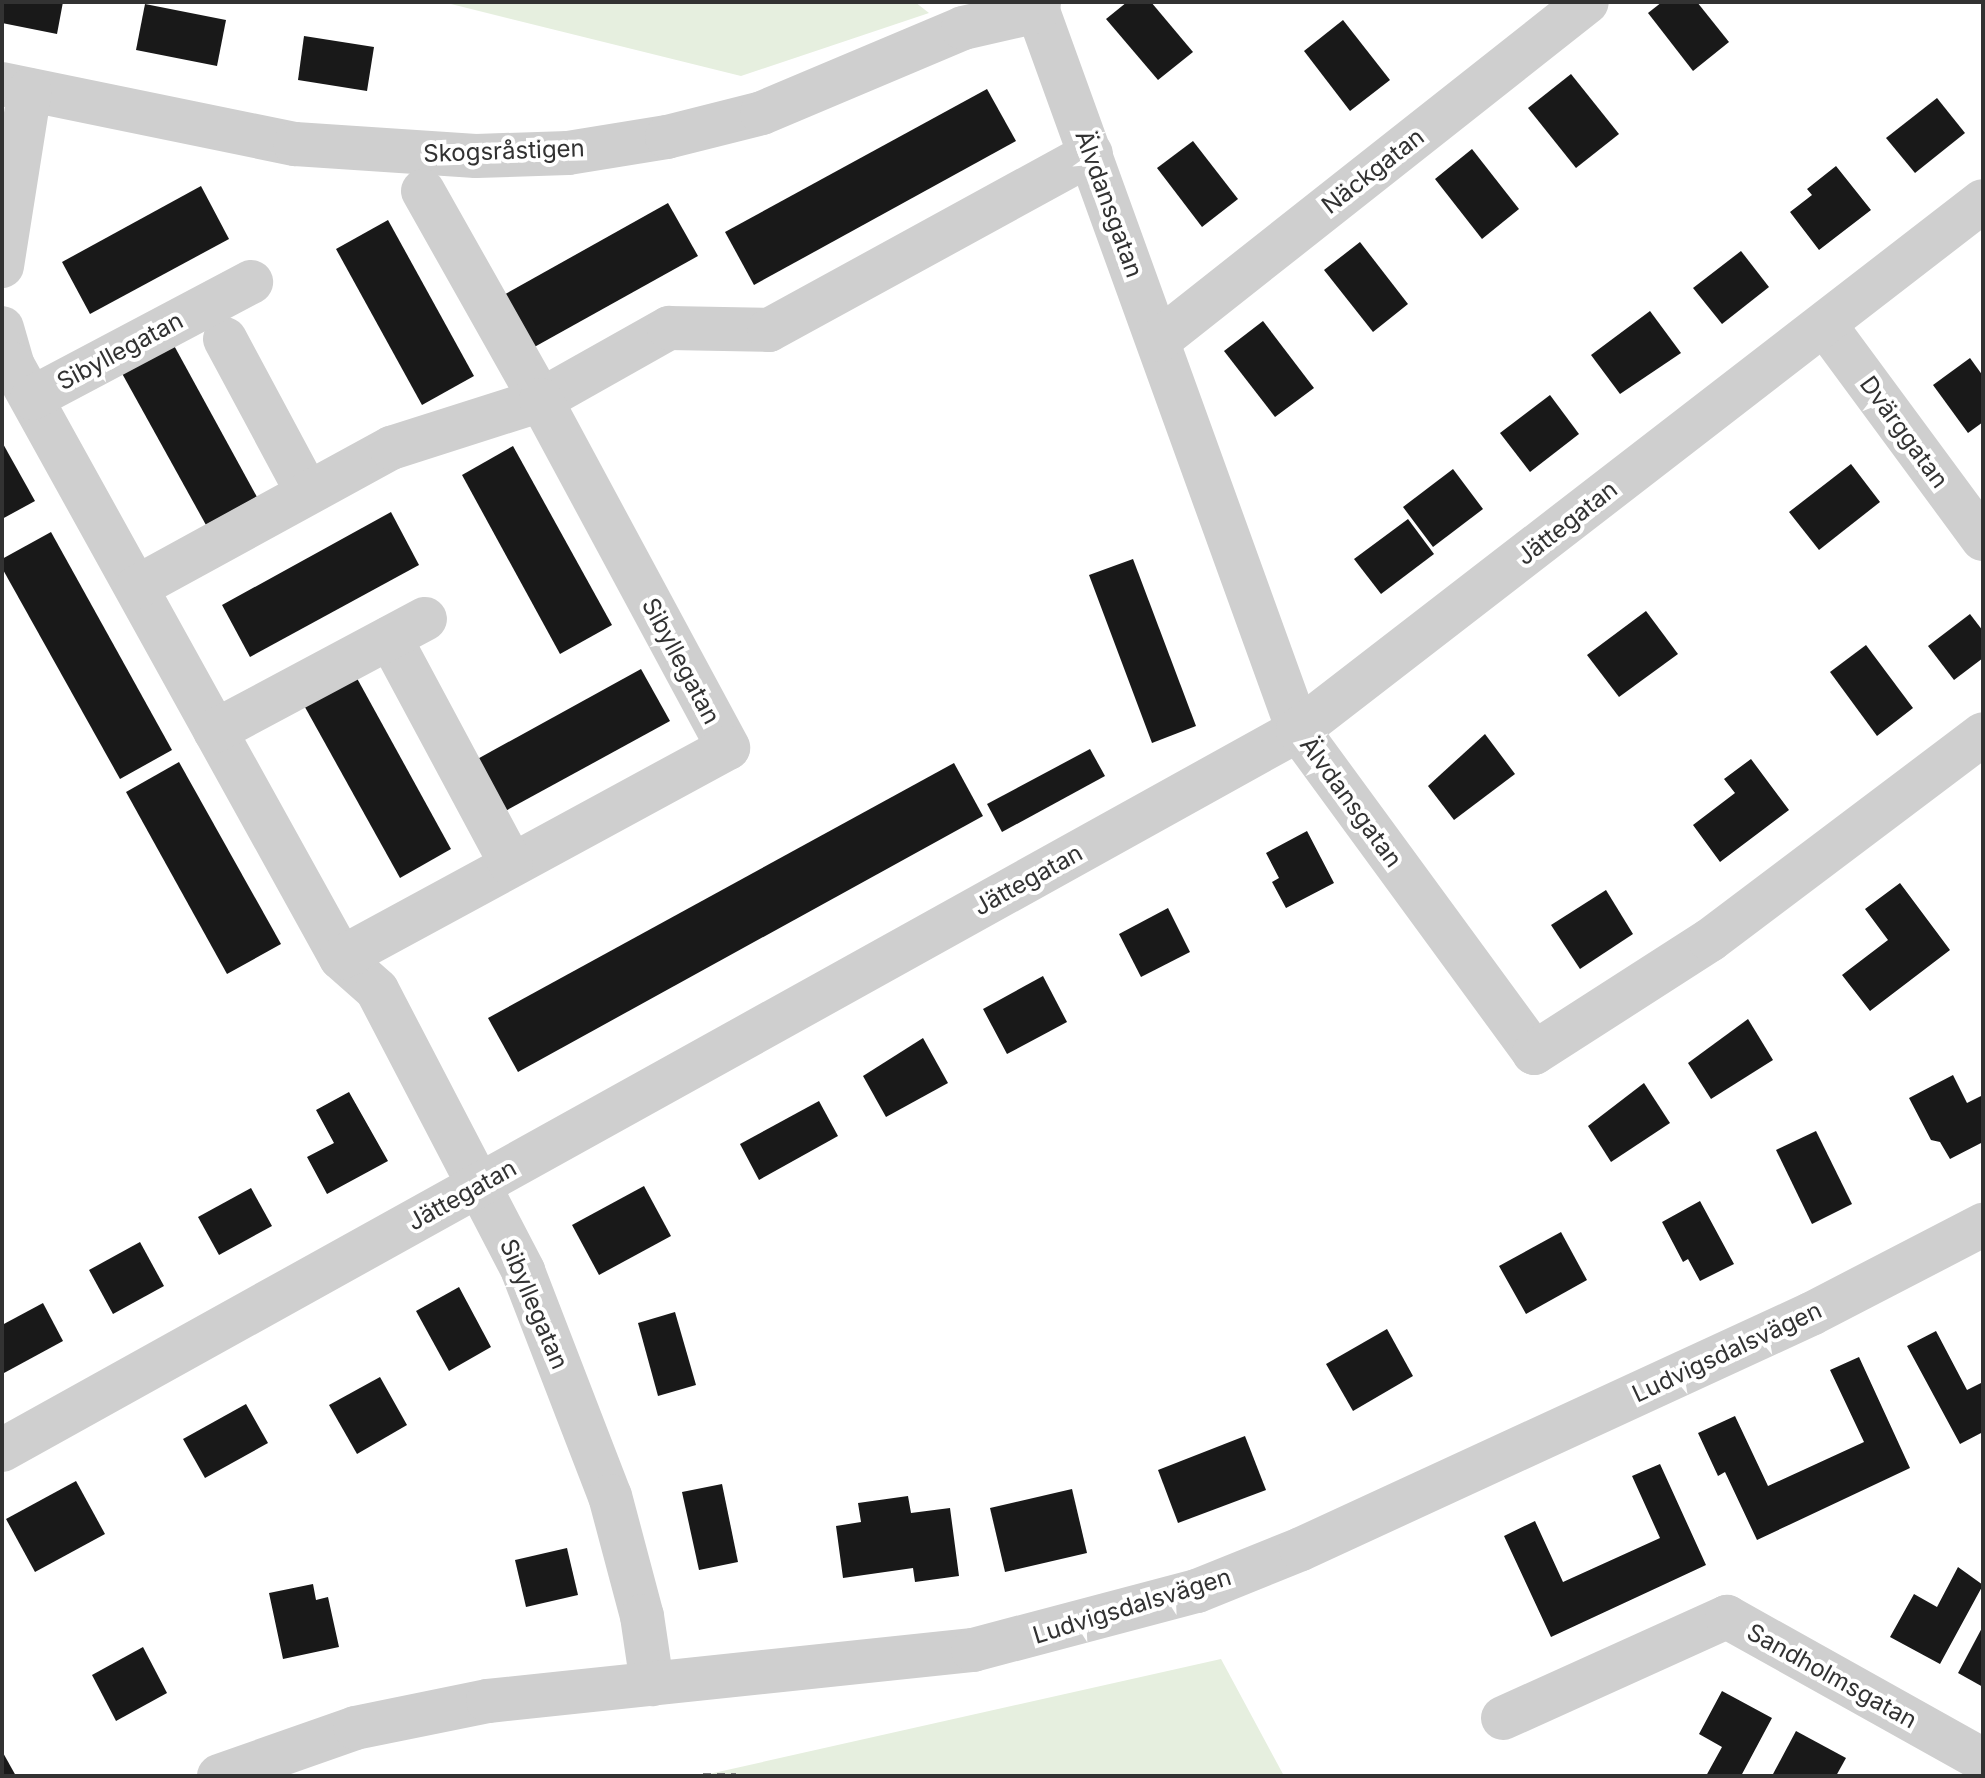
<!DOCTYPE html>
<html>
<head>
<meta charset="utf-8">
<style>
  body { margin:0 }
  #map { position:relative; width:1985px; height:1778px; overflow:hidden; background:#fff; font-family:Inter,sans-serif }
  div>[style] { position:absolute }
  .green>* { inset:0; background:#e6efdf }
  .building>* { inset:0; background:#191919 }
  .minor>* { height:44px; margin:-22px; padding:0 22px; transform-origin:22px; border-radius:22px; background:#cfcfcf }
  .rail>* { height:6px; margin-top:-3px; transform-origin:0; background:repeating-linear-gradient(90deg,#878787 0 8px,transparent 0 14px) }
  span { translate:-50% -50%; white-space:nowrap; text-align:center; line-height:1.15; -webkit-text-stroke:8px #fff; paint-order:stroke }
  .street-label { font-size:24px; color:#323232 }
  .frame { position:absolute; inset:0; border:4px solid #323232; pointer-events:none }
</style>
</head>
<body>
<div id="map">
  <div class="green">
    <div style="clip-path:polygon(443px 2px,915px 2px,929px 13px,741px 76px)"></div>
    <div style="clip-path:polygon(1221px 1659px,1284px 1776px,700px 1776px)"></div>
  </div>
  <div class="building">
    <div style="clip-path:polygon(2px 2px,63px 2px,57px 34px,2px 23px)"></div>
    <div style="clip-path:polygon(1127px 2px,1151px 2px,1193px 52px,1158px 80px,1106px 19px)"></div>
    <div style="clip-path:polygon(1662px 2px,1697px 2px,1729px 42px,1693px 71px,1648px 13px)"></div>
    <div style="clip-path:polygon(145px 4px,226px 20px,217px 66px,136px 50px)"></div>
    <div style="clip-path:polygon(1343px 20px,1390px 80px,1350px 111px,1304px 51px)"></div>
    <div style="clip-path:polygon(304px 36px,374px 47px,367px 91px,298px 80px)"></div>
    <div style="clip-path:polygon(1571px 74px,1619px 134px,1576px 168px,1528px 108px)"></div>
    <div style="clip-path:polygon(987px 89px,1016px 141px,754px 285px,725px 232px)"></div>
    <div style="clip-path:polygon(1937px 98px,1965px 133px,1915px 173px,1886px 138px)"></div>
    <div style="clip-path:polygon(1193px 141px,1238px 199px,1202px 227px,1157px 168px)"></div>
    <div style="clip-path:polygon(1472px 149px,1519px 209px,1482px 239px,1435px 179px)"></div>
    <div style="clip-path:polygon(1836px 166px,1871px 210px,1819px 250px,1790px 212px,1812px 195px,1807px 189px)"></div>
    <div style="clip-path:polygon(201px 186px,229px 239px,90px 314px,62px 262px)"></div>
    <div style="clip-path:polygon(668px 203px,698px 256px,529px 350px,500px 297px)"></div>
    <div style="clip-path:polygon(388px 220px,474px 376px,422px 405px,336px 249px)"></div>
    <div style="clip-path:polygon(1360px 242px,1408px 304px,1373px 332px,1324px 270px)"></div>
    <div style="clip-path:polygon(1741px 251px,1769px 287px,1722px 324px,1693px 288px)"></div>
    <div style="clip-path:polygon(1650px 311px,1681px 353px,1620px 394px,1591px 355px)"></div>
    <div style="clip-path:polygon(1263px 321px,1314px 388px,1275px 417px,1224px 351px)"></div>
    <div style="clip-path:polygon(171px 340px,257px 497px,206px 525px,119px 368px)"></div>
    <div style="clip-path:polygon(1970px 358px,1983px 376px,1983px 422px,1968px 433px,1933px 385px)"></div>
    <div style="clip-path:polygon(1550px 395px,1579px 434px,1530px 472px,1500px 433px)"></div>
    <div style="clip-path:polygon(2px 442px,35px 501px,2px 519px)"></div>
    <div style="clip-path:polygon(513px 446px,612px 625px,560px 654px,462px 475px)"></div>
    <div style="clip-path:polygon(1851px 464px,1880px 502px,1819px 550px,1789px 512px)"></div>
    <div style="clip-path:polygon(1453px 469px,1483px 509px,1433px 547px,1403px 507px)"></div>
    <div style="clip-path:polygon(391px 512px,419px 565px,250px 657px,222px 605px)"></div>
    <div style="clip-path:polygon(1408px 519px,1434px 554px,1381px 594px,1354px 559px)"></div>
    <div style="clip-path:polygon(51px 532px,172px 750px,120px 779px,2px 568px,2px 559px)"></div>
    <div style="clip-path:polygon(1133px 559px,1196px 726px,1152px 743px,1089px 575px)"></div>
    <div style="clip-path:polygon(1646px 611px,1678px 654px,1619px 697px,1587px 655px)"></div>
    <div style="clip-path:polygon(1970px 614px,1983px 631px,1983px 658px,1954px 680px,1928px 646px)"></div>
    <div style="clip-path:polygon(1866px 645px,1913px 708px,1877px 736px,1830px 672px)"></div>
    <div style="clip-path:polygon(641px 669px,670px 721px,500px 814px,472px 762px)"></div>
    <div style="clip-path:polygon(353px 671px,451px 849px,400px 878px,301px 700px)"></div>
    <div style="clip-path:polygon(1485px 734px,1515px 774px,1454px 820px,1428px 786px)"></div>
    <div style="clip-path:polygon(1090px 749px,1105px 776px,1002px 832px,987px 804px)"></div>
    <div style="clip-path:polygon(1751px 759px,1789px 810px,1720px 862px,1693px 825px,1735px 793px,1724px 779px)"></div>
    <div style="clip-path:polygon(179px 762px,281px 944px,227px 974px,126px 792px)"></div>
    <div style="clip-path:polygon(954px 763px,983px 816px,518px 1072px,488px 1018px)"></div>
    <div style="clip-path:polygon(1307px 831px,1334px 883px,1286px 908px,1272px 882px,1279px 878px,1266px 853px)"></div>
    <div style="clip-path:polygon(1900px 883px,1950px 950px,1870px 1011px,1842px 975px,1888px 940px,1865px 909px)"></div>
    <div style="clip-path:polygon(1606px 890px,1633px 934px,1580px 969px,1551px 925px)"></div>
    <div style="clip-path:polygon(1168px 908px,1190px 952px,1141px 977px,1119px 934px)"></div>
    <div style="clip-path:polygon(1043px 976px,1067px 1022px,1007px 1054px,983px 1009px)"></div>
    <div style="clip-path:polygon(1748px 1019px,1773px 1060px,1711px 1099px,1688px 1063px)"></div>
    <div style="clip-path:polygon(923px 1038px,948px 1083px,886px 1117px,863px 1076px)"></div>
    <div style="clip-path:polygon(1953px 1075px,1967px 1103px,1983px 1095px,1983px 1142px,1950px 1159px,1940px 1142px,1931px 1140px,1909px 1098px)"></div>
    <div style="clip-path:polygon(1644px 1083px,1670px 1123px,1611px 1162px,1588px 1126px)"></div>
    <div style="clip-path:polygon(349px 1092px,388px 1161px,327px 1194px,307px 1157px,334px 1143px,316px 1110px)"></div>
    <div style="clip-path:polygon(819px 1101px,838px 1136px,759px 1180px,740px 1144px)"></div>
    <div style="clip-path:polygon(1816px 1131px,1852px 1204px,1812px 1224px,1776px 1150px)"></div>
    <div style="clip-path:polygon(644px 1186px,671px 1236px,599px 1275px,572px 1225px)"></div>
    <div style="clip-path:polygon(251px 1188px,272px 1226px,219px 1255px,198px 1217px)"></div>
    <div style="clip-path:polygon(1700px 1201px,1734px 1264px,1700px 1281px,1688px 1259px,1683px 1262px,1662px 1222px)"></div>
    <div style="clip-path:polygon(1561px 1232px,1587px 1280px,1526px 1314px,1499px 1266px)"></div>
    <div style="clip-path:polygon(140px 1242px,164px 1286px,113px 1314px,89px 1270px)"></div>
    <div style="clip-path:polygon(459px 1287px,491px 1347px,449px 1371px,416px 1311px)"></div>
    <div style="clip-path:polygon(43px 1303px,63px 1341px,4px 1373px,2px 1325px)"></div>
    <div style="clip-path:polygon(675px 1312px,696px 1385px,658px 1396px,638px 1323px)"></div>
    <div style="clip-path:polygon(1387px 1329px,1413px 1376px,1353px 1411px,1326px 1364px)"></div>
    <div style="clip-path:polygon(1936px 1331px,1967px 1390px,1983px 1382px,1983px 1432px,1960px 1444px,1907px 1346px)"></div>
    <div style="clip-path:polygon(1859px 1357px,1910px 1468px,1757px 1540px,1725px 1472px,1718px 1476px,1698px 1433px,1735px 1416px,1768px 1486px,1864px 1442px,1830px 1370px)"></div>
    <div style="clip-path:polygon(380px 1377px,407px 1425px,357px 1454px,329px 1405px)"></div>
    <div style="clip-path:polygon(246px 1404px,268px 1443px,205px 1478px,183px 1439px)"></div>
    <div style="clip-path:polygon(1245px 1436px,1266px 1490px,1178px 1523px,1158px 1470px)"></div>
    <div style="clip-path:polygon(1660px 1464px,1706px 1565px,1551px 1637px,1504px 1536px,1535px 1521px,1563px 1582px,1660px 1538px,1632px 1476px)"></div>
    <div style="clip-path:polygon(76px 1481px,105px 1534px,35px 1572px,6px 1519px)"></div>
    <div style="clip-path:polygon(722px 1484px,738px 1562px,699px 1570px,682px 1492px)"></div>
    <div style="clip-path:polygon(1072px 1489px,1087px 1553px,1005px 1572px,990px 1508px)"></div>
    <div style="clip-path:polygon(908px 1496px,911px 1513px,950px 1508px,959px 1576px,915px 1582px,913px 1568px,843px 1578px,836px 1526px,861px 1522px,858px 1503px)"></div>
    <div style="clip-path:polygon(567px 1548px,578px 1595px,526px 1607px,515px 1560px)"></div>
    <div style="clip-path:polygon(1958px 1567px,1983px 1585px,1940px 1664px,1890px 1637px,1914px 1594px,1937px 1607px)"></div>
    <div style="clip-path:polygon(313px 1584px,316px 1600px,328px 1597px,339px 1647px,283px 1659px,269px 1593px)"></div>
    <div style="clip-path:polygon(1983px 1626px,1983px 1687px,1958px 1673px)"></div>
    <div style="clip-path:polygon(143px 1647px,167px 1693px,116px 1721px,92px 1675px)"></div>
    <div style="clip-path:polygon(1722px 1691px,1772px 1718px,1741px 1776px,1706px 1776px,1722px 1747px,1699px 1734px)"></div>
    <div style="clip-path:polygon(1796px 1731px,1846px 1758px,1836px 1776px,1773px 1774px)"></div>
    <div style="clip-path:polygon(2px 1751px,16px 1776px,2px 1776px)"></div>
  </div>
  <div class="minor">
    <div style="left:1039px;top:2px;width:9px;rotate:96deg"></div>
    <div style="left:1038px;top:11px;width:765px;rotate:70.12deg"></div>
    <div style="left:1298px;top:730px;width:400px;rotate:53.8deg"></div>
    <div style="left:1534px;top:1053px;width:209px;rotate:-32.7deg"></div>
    <div style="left:1710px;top:940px;width:342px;rotate:-37deg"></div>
    <div style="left:2px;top:84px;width:299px;rotate:11.6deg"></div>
    <div style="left:295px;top:144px;width:181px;rotate:3.8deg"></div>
    <div style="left:476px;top:156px;width:92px;rotate:-1.9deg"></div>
    <div style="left:568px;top:153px;width:100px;rotate:-9.2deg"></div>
    <div style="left:667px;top:137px;width:98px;rotate:-14.2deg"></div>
    <div style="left:762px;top:113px;width:218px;rotate:-22.9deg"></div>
    <div style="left:963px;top:28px;width:77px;rotate:-12.8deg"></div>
    <div style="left:423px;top:191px;width:240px;rotate:60.6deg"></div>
    <div style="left:541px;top:400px;width:147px;rotate:-29.4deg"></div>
    <div style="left:669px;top:328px;width:100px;rotate:1.1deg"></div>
    <div style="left:769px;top:330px;width:367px;rotate:-28.7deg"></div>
    <div style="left:2px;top:266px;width:178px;rotate:-81deg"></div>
    <div style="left:1825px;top:325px;width:266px;rotate:53.6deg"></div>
    <div style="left:2px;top:328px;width:37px;rotate:74deg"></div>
    <div style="left:12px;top:364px;width:679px;rotate:61.02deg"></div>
    <div style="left:341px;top:958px;width:48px;rotate:41.6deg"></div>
    <div style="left:377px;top:990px;width:317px;rotate:62.5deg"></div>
    <div style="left:523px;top:1271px;width:241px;rotate:68.9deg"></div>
    <div style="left:610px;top:1496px;width:124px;rotate:75.1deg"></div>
    <div style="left:642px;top:1616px;width:69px;rotate:81.6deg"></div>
    <div style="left:225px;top:339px;width:174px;rotate:61.8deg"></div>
    <div style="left:1159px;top:340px;width:545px;rotate:-38.3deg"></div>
    <div style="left:32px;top:398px;width:248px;rotate:-27.9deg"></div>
    <div style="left:137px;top:587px;width:290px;rotate:-28.7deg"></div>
    <div style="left:391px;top:448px;width:157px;rotate:-17.7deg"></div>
    <div style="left:541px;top:400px;width:395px;rotate:61.7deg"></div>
    <div style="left:728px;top:748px;width:440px;rotate:151.5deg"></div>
    <div style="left:390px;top:638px;width:256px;rotate:61.8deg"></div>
    <div style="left:215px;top:731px;width:238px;rotate:-28.1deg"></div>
    <div style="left:2px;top:1450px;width:1483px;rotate:-29.05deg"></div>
    <div style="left:1298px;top:730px;width:865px;rotate:-37.68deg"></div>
    <div style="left:1503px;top:1718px;width:246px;rotate:-24.3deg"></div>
    <div style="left:1727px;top:1617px;width:293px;rotate:29.2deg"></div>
    <div style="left:219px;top:1776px;width:144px;rotate:-19.4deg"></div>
    <div style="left:355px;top:1728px;width:136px;rotate:-11.5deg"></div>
    <div style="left:488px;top:1701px;width:488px;rotate:-6deg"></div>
    <div style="left:973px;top:1650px;width:232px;rotate:-14.8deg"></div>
    <div style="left:1197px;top:1591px;width:112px;rotate:-22deg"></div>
    <div style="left:1301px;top:1549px;width:562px;rotate:-24.74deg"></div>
    <div style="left:1811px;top:1314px;width:194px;rotate:-27.4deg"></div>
  </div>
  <div class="rail">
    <div style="left:703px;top:1776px;width:33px"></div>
  </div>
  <div class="street-label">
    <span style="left:504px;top:151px;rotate:-2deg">Skogsråstigen</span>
    <span style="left:1373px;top:171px;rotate:-38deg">Näckgatan</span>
    <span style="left:1109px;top:204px;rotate:70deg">Älvdansgatan</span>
    <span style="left:120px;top:351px;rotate:-28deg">Sibyllegatan</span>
    <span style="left:1904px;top:432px;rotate:54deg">Dvärggatan</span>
    <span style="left:1567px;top:523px;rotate:-38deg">Jättegatan</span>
    <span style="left:681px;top:661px;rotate:62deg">Sibyllegatan</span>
    <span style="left:1351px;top:802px;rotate:54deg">Älvdansgatan</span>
    <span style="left:1028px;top:880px;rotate:-29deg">Jättegatan</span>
    <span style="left:462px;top:1195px;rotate:-29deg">Jättegatan</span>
    <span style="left:534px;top:1304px;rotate:67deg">Sibyllegatan</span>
    <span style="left:1727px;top:1352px;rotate:-25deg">Ludvigsdalsvägen</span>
    <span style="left:1132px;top:1606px;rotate:-17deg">Ludvigsdalsvägen</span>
    <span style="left:1832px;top:1676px;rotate:29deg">Sandholmsgatan</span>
  </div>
  <div class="frame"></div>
</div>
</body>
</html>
